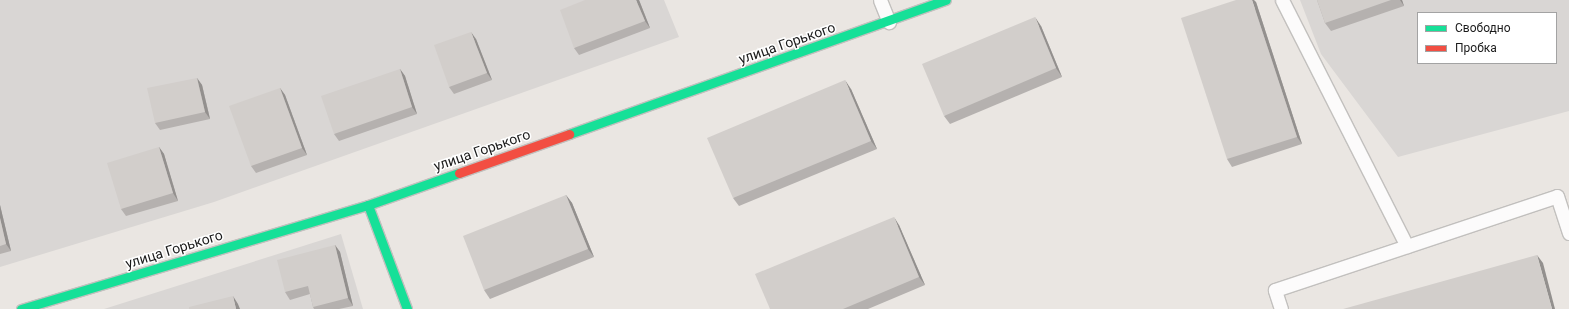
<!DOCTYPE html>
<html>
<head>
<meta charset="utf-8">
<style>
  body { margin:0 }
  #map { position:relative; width:1569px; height:309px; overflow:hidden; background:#eae6e2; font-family:Roboto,sans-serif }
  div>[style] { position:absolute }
  .residential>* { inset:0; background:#d9d6d4 }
  .roads { filter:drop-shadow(1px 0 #c2c0be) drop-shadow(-1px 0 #c2c0be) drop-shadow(0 1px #c2c0be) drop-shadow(0 -1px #c2c0be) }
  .lane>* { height:13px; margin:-6.5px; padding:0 6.5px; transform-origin:6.5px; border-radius:6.5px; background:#fcfbfb }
  .fast>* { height:9px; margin:-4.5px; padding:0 4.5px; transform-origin:4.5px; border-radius:4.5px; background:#16e098 }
  .jam>* { height:9px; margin:-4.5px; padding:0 4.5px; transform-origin:4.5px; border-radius:4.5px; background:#f24e42 }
  .wall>* { inset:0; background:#b5b1af }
  .shaded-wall>* { inset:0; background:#93908e }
  .building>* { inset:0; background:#d2cecb }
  span { translate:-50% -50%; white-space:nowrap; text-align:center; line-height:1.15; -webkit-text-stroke:3px #fff; paint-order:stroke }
  .street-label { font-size:14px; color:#1a1a1a }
  .legend { position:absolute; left:1417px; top:12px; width:140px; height:52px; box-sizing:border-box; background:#fff; border:1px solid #a3a3a3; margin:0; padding:5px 7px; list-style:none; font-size:12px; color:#1a1a1a }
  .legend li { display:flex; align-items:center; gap:8px; height:20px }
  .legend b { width:20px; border:1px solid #a3a3a3 }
</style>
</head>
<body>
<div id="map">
  <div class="residential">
    <div style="clip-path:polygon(0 0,664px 0,679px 37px,214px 202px,0 267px)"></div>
    <div style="clip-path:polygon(evenodd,1300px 0,1569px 0,1569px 111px,1398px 157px,1321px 54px,1300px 0,1418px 13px,1556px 13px,1556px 63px,1418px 63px,1418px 13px)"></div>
    <div style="clip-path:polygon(341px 234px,363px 309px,104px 309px)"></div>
  </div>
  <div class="roads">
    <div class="lane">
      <div style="left:880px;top:0;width:24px;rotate:68deg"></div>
      <div style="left:1282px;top:0;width:276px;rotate:63.1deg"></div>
      <div style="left:1281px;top:309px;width:20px;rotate:-108deg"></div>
      <div style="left:1275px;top:290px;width:297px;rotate:-18.4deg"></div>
      <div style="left:1557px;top:196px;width:39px;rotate:72deg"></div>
    </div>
    <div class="fast">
      <div style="left:569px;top:134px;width:400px;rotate:-19.6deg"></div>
      <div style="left:368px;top:205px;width:111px;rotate:69.4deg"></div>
      <div style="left:21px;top:309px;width:362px;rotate:-16.7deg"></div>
      <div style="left:368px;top:205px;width:96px;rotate:-19.4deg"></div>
    </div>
    <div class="jam">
      <div style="left:459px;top:173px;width:117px;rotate:-19.5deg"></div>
    </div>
  </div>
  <div class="wall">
    <div style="clip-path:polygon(639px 0,650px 28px,579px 55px,574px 48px)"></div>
    <div style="clip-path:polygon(1317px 0,1402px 0,1404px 6px,1331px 31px,1325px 23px)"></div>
    <div style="clip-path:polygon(1256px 2px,1302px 144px,1232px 167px,1227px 159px)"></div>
    <div style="clip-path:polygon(1041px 26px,1062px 77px,950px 124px,944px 116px)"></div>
    <div style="clip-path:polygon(476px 39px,492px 80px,454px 94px,449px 87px)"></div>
    <div style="clip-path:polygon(400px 69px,405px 76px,417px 114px,339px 141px,334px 134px)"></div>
    <div style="clip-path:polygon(197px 78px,202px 85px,210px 119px,160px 130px,155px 123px)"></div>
    <div style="clip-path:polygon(280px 88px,285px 95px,307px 155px,256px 173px,251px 166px)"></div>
    <div style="clip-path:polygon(851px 89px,877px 149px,739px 206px,733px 198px)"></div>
    <div style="clip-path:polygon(159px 147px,164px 154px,178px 201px,126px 216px,121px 209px)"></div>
    <div style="clip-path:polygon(566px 195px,572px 203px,594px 257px,490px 299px,484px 290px)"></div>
    <div style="clip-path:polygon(0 205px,11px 251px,0 254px)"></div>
    <div style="clip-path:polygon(899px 225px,925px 285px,868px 309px,770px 309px)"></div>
    <div style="clip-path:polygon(335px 245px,340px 252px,353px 306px,339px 309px,314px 309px,313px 307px,310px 294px,290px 300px,285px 292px)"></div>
  </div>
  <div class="shaded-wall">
    <div style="clip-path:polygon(636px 0,639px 0,650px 28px,645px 21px)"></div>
    <div style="clip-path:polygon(1252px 0,1254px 0,1256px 2px,1302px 144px,1297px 137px)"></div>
    <div style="clip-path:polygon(1400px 0,1402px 0,1404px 6px)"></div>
    <div style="clip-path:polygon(1035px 17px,1041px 26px,1062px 77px,1056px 68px)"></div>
    <div style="clip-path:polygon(471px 32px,476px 39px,492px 80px,487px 73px)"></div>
    <div style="clip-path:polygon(400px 69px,405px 76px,417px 114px,412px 107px)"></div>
    <div style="clip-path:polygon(197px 78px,202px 85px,210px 119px,205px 112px)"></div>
    <div style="clip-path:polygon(845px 80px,851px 89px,877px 149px,871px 141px)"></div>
    <div style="clip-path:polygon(280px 88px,285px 95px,307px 155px,302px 148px)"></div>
    <div style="clip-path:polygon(159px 147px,164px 154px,178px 201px,173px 193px)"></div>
    <div style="clip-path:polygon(566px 195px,572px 203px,594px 257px,588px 249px)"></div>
    <div style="clip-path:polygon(0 205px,11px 251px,6px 244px,0 218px)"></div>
    <div style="clip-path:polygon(894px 217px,899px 225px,925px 285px,919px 277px)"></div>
    <div style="clip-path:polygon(335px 245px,340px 252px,353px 306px,348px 298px)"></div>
    <div style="clip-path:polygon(1537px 255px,1543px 263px,1555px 309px,1552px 309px)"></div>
    <div style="clip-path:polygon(233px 296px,238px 304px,240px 309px,236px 309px)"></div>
  </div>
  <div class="building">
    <div style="clip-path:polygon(585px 0,636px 0,645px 21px,574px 48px,560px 10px)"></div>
    <div style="clip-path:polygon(1236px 0,1252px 0,1297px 137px,1227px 159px,1181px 18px)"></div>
    <div style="clip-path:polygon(1317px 0,1391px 0,1325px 23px)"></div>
    <div style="clip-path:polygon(1035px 17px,1056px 68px,944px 116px,922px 64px)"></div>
    <div style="clip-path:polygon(471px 32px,487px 73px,449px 87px,434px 45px)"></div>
    <div style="clip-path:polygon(400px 69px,412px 107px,334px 134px,321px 96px)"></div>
    <div style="clip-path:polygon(197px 78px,205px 112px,155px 123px,147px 88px)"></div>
    <div style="clip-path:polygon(845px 80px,871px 141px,733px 198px,707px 138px)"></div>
    <div style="clip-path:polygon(280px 88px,302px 148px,251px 166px,229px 106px)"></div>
    <div style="clip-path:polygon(159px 147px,173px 193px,121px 209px,107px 163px)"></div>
    <div style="clip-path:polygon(566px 195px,588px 249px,484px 290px,463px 236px)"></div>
    <div style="clip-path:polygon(894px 217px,919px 277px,843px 309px,770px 309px,755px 274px)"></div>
    <div style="clip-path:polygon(0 218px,6px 244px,0 246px)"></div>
    <div style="clip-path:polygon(335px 245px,348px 298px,313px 307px,308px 286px,285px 292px,277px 260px)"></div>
    <div style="clip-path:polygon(1537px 255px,1552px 309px,1343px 309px)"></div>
    <div style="clip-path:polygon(233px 296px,236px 309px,189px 309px,189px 307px)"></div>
  </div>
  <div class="street-label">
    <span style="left:787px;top:43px;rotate:-19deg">улица Горького</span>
    <span style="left:482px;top:150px;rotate:-19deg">улица Горького</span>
    <span style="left:174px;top:249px;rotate:-17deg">улица Горького</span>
  </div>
  <ul class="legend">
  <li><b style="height:5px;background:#16e098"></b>Свободно</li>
  <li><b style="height:5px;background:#f24e42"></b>Пробка</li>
  </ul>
</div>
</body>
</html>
